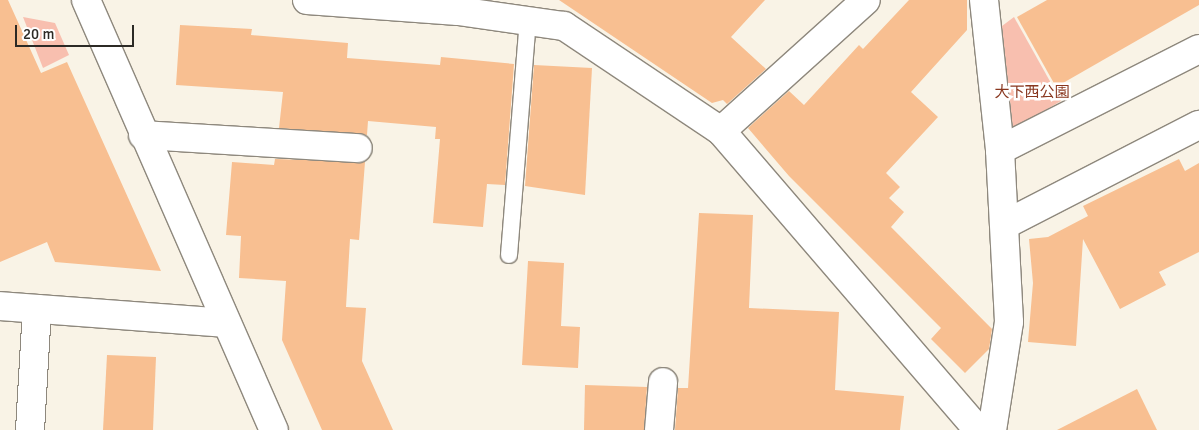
<!DOCTYPE html>
<html>
<head>
<meta charset="utf-8">
<style>
  body { margin:0 }
  #map { position:relative; width:1199px; height:430px; overflow:hidden; background:#f9f3e6; font-family:Signika,"Noto Sans JP",sans-serif }
  div>[style] { position:absolute }
  .green>* { inset:0; background:#f8bfaf }
  .building>* { inset:0; background:#f8bf91 }
  .roads { filter:drop-shadow(1px 0 #8e887d) drop-shadow(-1px 0 #8e887d) drop-shadow(0 1px #8e887d) drop-shadow(0 -1px #8e887d) }
  .service>* { height:16px; margin:-8px; padding:0 8px; transform-origin:8px; border-radius:8px; background:#fff }
  .minor>* { height:28px; margin:-14px; padding:0 14px; transform-origin:14px; border-radius:14px; background:#fff }
  .tertiary>* { height:28px; margin:-14px; padding:0 14px; transform-origin:14px; border-radius:14px; background:#fff }
  span { translate:-50% -50%; white-space:nowrap; text-align:center; line-height:1.15; -webkit-text-stroke:5px #fff; paint-order:stroke }
  .park-label { font-size:15px; color:#89371f }
  .scale { position:absolute; left:15px; top:25px; width:119px; height:22px; box-sizing:border-box; border:2px solid #2c2a25; border-top:0; padding-left:6px; font-size:15px; line-height:18px; white-space:nowrap; color:#2c2a25; -webkit-text-stroke:4px #fff; paint-order:stroke }
</style>
</head>
<body>
<div id="map">
  <div class="green">
    <div style="clip-path:polygon(23px 17px,55px 23px,69px 55px,43px 68px)"></div>
    <div style="clip-path:polygon(1014px 17px,1061px 101px,1013px 129px,1002px 26px)"></div>
  </div>
  <div class="building">
    <div style="clip-path:polygon(0 0,8px 0,41px 73px,67px 62px,161px 271px,55px 262px,47px 242px,0 262px)"></div>
    <div style="clip-path:polygon(559px 0,765px 0,731px 37px,766px 69px,727px 104px,723px 100px,712px 103px)"></div>
    <div style="clip-path:polygon(909px 0,967px 0,967px 30px,911px 92px,938px 117px,886px 173px,900px 187px,889px 198px,904px 212px,891px 227px,992px 329px,989px 349px,965px 373px,931px 339px,941px 328px,789px 176px,748px 128px,789px 91px,804px 105px,859px 45px,863px 49px)"></div>
    <div style="clip-path:polygon(1047px 0,1199px 0,1199px 5px,1056px 87px,1017px 17px)"></div>
    <div style="clip-path:polygon(180px 25px,252px 29px,251px 35px,348px 43px,347px 58px,440px 65px,441px 57px,514px 64px,505px 185px,487px 184px,483px 227px,433px 223px,440px 139px,435px 139px,436px 127px,368px 121px,367px 135px,279px 128px,283px 92px,176px 85px)"></div>
    <div style="clip-path:polygon(534px 65px,592px 68px,585px 195px,525px 186px)"></div>
    <div style="clip-path:polygon(275px 159px,365px 162px,359px 240px,350px 239px,346px 307px,366px 308px,362px 361px,393px 430px,322px 430px,282px 340px,286px 281px,239px 278px,241px 236px,226px 235px,232px 162px,274px 165px)"></div>
    <div style="clip-path:polygon(1179px 159px,1185px 171px,1199px 163px,1199px 252px,1159px 272px,1166px 285px,1120px 309px,1083px 239px,1076px 346px,1028px 342px,1033px 283px,1029px 239px,1048px 237px,1088px 216px,1083px 206px)"></div>
    <div style="clip-path:polygon(699px 213px,753px 215px,749px 308px,839px 312px,835px 390px,904px 396px,900px 430px,675px 430px,678px 388px,688px 388px)"></div>
    <div style="clip-path:polygon(528px 261px,564px 263px,561px 326px,580px 327px,578px 368px,522px 365px)"></div>
    <div style="clip-path:polygon(107px 355px,156px 357px,153px 430px,103px 430px)"></div>
    <div style="clip-path:polygon(585px 385px,647px 387px,644px 430px,584px 430px)"></div>
    <div style="clip-path:polygon(1137px 389px,1157px 430px,1057px 430px)"></div>
  </div>
  <div class="roads">
    <div class="service">
      <div style="left:509px;top:255px;width:238px;rotate:-85.4deg"></div>
    </div>
    <div class="minor">
      <div style="left:307px;top:0;width:151px;rotate:4.2deg"></div>
      <div style="left:458px;top:11px;width:107px;rotate:8.1deg"></div>
      <div style="left:564px;top:26px;width:189px;rotate:33.8deg"></div>
      <div style="left:721px;top:131px;width:394px;rotate:49.3deg"></div>
      <div style="left:984px;top:0;width:151px;rotate:83.9deg"></div>
      <div style="left:1000px;top:150px;width:172px;rotate:87deg"></div>
      <div style="left:1009px;top:322px;width:109px;rotate:98.9deg"></div>
      <div style="left:721px;top:131px;width:195px;rotate:-42.1deg"></div>
      <div style="left:143px;top:135px;width:215px;rotate:3.5deg"></div>
      <div style="left:1000px;top:150px;width:223px;rotate:-26.9deg"></div>
      <div style="left:1006px;top:224px;width:217px;rotate:-27.2deg"></div>
      <div style="left:0;top:306px;width:227px;rotate:4.3deg"></div>
      <div style="left:30px;top:430px;width:121px;rotate:-86.7deg"></div>
      <div style="left:659px;top:430px;width:48px;rotate:-85.2deg"></div>
    </div>
    <div class="tertiary">
      <div style="left:86px;top:0;width:469px;rotate:66.4deg"></div>
    </div>
  </div>
  <div class="park-label">
    <span style="left:1032px;top:93px">大下西公園</span>
  </div>
  <div class="scale">20 m</div>
</div>
</body>
</html>
